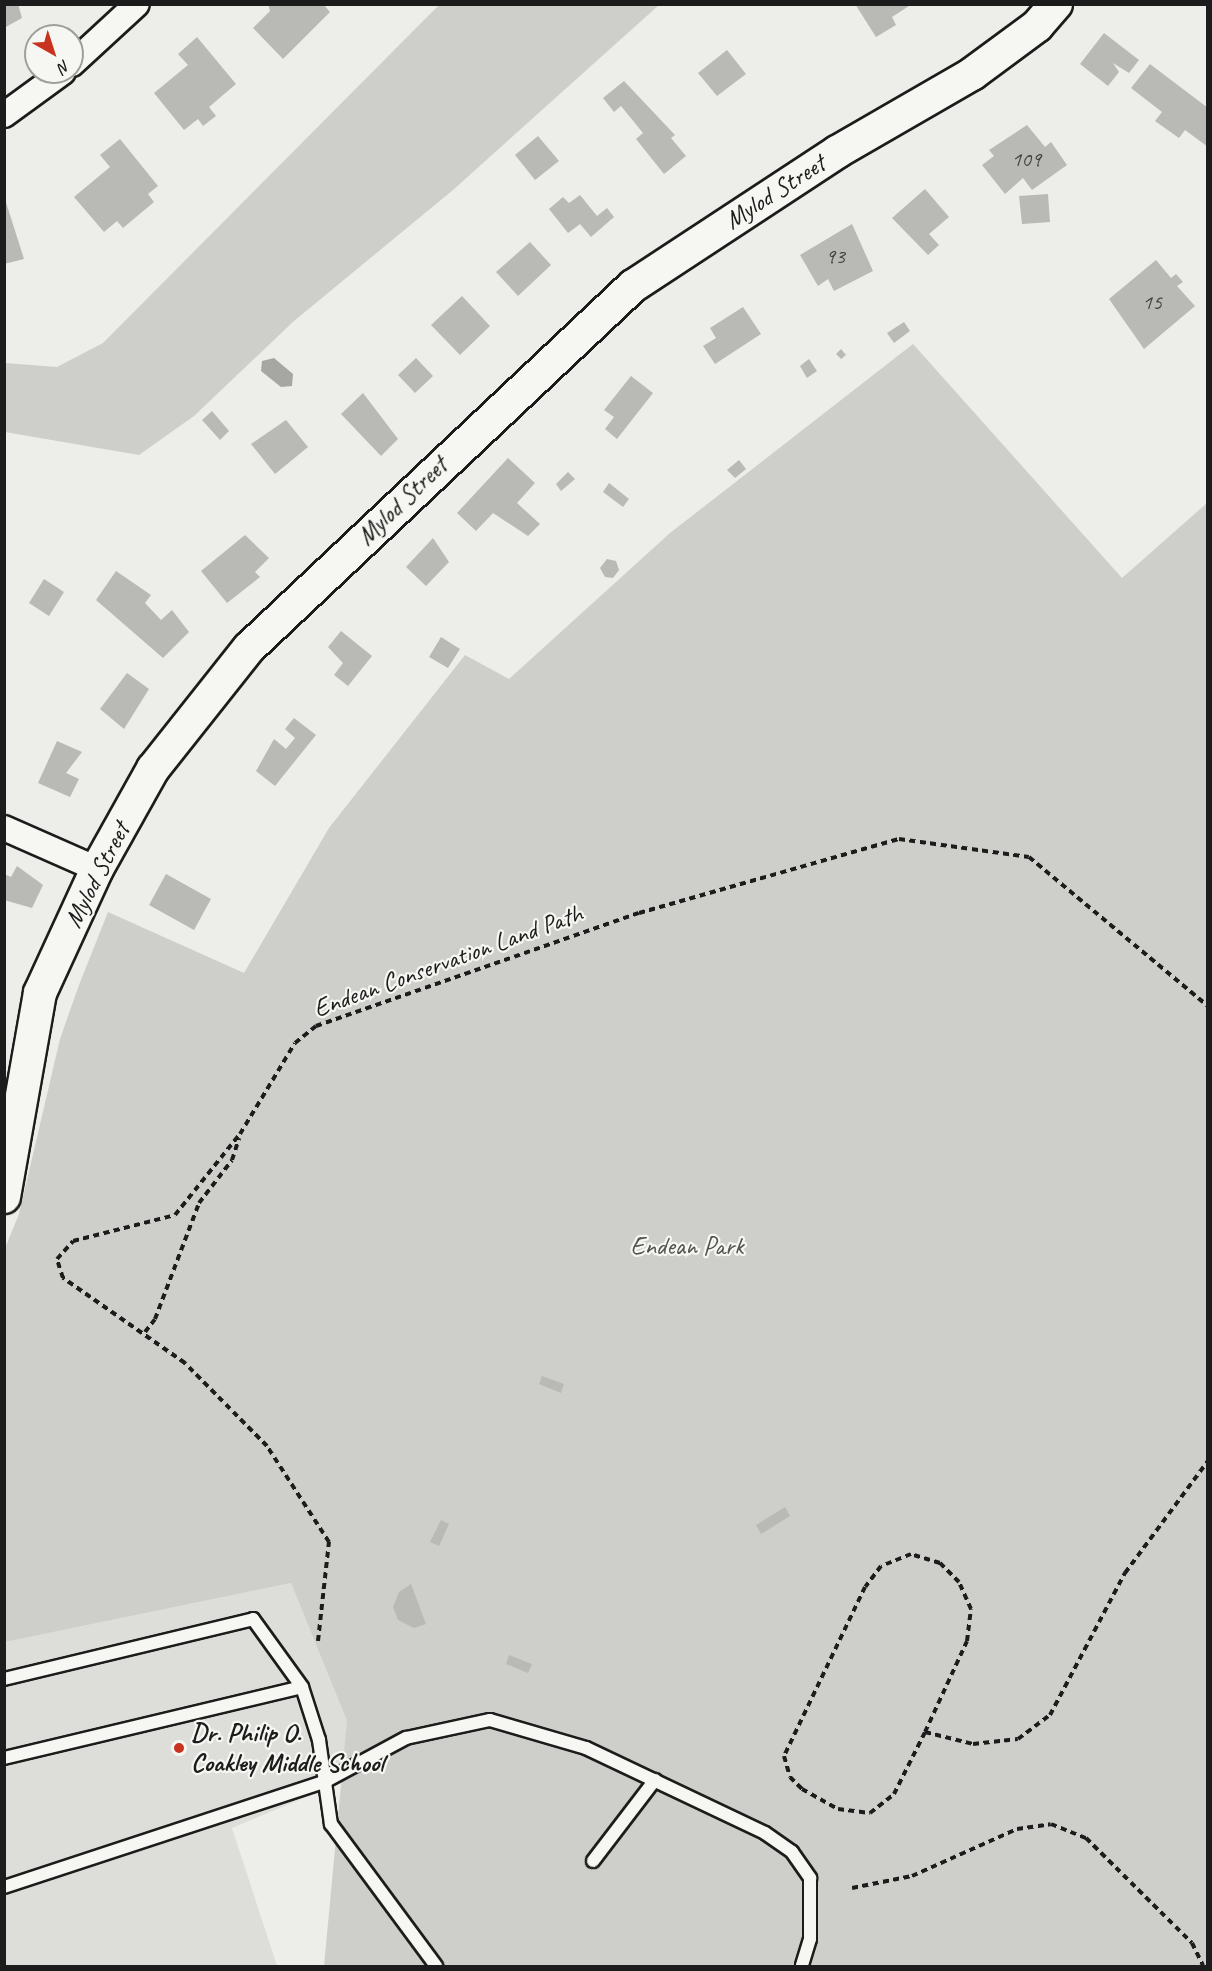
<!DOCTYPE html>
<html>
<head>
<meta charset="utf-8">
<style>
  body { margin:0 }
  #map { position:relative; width:1212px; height:1971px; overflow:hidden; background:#edede9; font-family:Caveat,sans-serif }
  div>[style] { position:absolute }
  .built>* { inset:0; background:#ddddda }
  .green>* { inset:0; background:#cececb }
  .water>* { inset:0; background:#a6a6a3 }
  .building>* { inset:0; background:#b9b9b6 }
  .path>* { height:4px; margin-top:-2px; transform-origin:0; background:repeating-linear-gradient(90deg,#1c1c1c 0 6px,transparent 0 10.5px) }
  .roads { filter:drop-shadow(2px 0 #1c1c1c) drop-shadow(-2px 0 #1c1c1c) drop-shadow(0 2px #1c1c1c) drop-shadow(0 -2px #1c1c1c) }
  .service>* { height:12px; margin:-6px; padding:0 6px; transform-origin:6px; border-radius:6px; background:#f6f6f2 }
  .minor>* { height:24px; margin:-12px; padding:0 12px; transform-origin:12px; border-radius:12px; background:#f6f6f2 }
  .tertiary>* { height:32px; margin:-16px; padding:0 16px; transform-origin:16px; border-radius:16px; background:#f6f6f2 }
  .dots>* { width:16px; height:16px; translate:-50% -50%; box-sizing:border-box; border:3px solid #f6f6f2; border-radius:50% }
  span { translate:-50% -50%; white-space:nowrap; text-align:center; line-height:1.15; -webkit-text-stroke:4.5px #f6f6f2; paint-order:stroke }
  .number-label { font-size:22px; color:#434342 }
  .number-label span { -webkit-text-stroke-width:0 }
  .street-label { font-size:26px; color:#1c1c1c }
  .park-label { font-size:26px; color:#515151 }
  .poi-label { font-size:26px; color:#1c1c1c; font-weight:700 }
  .left { translate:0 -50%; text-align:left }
  .frame { position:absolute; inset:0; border:6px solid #1c1c1c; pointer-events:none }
  .north { position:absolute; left:24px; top:24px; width:60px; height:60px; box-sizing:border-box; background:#f6f6f2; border:2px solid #9f9f9c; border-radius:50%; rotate:141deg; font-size:16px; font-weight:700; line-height:24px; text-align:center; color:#1c1c1c }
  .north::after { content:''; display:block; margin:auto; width:21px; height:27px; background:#c8321e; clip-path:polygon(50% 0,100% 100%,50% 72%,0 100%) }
</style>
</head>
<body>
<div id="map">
  <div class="built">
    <div style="clip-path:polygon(291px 1583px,347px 1721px,359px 1775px,232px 1828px,277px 1966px,5px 1966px,5px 1642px)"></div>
  </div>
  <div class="green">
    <div style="clip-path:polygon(439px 5px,659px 5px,453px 190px,294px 321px,194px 416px,139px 455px,5px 432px,5px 363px,57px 367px,103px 343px)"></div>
    <div style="clip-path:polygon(913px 344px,1122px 578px,1207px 503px,1207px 1966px,324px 1966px,347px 1721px,291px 1583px,5px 1642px,5px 1248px,19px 1214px,60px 1039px,79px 985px,108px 912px,244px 973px,329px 828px,465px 655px,509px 679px,670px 533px)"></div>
  </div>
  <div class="water">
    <div style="clip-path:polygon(274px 358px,293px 374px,292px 386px,281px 387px,261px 371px,262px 361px)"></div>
  </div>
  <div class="building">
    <div style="clip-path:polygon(4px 4px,18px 4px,22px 18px,4px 28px)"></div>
    <div style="clip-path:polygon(268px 4px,323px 4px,330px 12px,283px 59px,253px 28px,270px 11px)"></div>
    <div style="clip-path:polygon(855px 4px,912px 4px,892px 17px,896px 25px,876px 37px)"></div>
    <div style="clip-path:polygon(1104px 33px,1139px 60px,1129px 73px,1113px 63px,1119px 72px,1108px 86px,1080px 64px)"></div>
    <div style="clip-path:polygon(197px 37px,236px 84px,209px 107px,216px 116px,203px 126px,198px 119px,184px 130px,154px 93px,188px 65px,178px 54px)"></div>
    <div style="clip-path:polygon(727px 50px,746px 74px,717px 96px,698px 73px)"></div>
    <div style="clip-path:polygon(1150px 64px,1208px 108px,1208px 147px,1185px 130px,1179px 138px,1155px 121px,1162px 112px,1131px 88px)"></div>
    <div style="clip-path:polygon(624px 81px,675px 135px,671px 138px,686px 156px,664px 174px,636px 139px,643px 133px,621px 106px,614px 112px,603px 98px)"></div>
    <div style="clip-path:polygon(1027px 125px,1045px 147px,1051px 142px,1067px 165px,1032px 190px,1023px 178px,1005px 194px,982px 165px,994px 156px,989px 150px)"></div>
    <div style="clip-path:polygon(538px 136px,559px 161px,535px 180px,515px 155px)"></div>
    <div style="clip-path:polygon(120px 139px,158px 186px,148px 194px,154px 202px,123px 228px,117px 221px,104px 232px,74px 197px,110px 167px,100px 155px)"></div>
    <div style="clip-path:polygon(925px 189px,949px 217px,929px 234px,939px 245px,928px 255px,892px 218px)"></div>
    <div style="clip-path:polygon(1048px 194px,1050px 222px,1022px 224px,1019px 196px)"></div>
    <div style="clip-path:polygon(580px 195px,597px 216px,607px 208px,614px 217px,591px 237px,580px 224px,568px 233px,549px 209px,563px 197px,569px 203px)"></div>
    <div style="clip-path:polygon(4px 196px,24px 259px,4px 264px)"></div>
    <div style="clip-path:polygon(852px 224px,873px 271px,834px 291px,828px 279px,818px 286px,800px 255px)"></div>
    <div style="clip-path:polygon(530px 242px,551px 265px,518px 296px,496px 272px)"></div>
    <div style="clip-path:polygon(1156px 260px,1171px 278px,1176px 274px,1183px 282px,1177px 286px,1195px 306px,1144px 349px,1109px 299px)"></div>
    <div style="clip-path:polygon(462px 296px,490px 326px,460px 355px,431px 325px)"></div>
    <div style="clip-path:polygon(743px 307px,761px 334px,715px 364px,703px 346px,716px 338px,710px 328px)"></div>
    <div style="clip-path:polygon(904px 322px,910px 331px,894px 343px,887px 333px)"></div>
    <div style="clip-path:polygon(841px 349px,846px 355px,841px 359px,836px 354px)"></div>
    <div style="clip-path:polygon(416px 358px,433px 376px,415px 393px,398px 375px)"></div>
    <div style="clip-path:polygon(809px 359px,817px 371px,807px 378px,800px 366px)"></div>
    <div style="clip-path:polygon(631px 376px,653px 393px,617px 439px,605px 429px,614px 417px,604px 410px)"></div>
    <div style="clip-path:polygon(363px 393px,398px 439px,381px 456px,341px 414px)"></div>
    <div style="clip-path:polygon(212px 411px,229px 431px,220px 440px,202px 420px)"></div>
    <div style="clip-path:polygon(286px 420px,308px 447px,275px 474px,251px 444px)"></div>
    <div style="clip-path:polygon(508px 458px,535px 483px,517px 503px,540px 524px,528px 536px,493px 513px,476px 531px,457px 513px)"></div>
    <div style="clip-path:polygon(739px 460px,746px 469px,735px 478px,727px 470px)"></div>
    <div style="clip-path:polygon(568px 472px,575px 479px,561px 491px,556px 484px)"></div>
    <div style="clip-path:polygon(609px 483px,629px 499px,623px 507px,603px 492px)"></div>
    <div style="clip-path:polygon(245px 535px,269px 558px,255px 572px,260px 577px,227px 603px,201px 571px)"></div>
    <div style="clip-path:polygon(433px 538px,449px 562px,426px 586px,406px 567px)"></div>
    <div style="clip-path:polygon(607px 559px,616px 561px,619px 570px,613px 578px,605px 577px,600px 568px)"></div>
    <div style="clip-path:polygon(116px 571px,151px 595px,145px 603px,161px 620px,172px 610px,189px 632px,163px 658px,96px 600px)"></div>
    <div style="clip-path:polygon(44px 579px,64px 592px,49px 616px,29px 603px)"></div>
    <div style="clip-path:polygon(341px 631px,372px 656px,348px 686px,334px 675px,343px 663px,328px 647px)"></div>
    <div style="clip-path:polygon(441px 637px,460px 649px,448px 668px,429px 657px)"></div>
    <div style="clip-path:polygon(127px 673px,149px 689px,124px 729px,100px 709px)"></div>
    <div style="clip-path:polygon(294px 718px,316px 735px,275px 786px,256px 771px,274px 739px,286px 749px,295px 738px,285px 729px)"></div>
    <div style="clip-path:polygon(57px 741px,82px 752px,66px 773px,79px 779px,70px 797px,38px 783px)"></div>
    <div style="clip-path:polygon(17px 866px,43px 885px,32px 908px,4px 900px,4px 874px,11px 877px)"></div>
    <div style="clip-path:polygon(166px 874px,211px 899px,194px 930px,149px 905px)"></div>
    <div style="clip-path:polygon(542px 1376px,564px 1384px,561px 1393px,539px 1384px)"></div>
    <div style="clip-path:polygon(785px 1507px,790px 1516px,761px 1534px,756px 1525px)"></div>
    <div style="clip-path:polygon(441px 1520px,449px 1524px,439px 1546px,430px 1542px)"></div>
    <div style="clip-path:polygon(411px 1584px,426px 1624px,414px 1628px,398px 1620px,393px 1607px,399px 1592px)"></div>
    <div style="clip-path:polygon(509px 1655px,532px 1664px,528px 1673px,506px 1664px)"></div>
  </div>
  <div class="path">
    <div style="left:145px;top:1332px;width:16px;rotate:-52deg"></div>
    <div style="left:155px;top:1319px;width:124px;rotate:-69.2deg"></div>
    <div style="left:199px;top:1203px;width:54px;rotate:-52.5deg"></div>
    <div style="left:232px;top:1160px;width:23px;rotate:-72deg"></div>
    <div style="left:318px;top:1641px;width:100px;rotate:-83.7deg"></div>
    <div style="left:329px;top:1542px;width:114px;rotate:-122.9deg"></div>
    <div style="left:267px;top:1446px;width:117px;rotate:-134.7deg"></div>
    <div style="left:185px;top:1363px;width:149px;rotate:-145.1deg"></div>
    <div style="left:63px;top:1278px;width:20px;rotate:-108deg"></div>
    <div style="left:57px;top:1259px;width:24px;rotate:-48deg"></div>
    <div style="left:73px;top:1241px;width:105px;rotate:-14.3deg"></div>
    <div style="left:175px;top:1215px;width:104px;rotate:-51.3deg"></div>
    <div style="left:240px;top:1134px;width:106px;rotate:-58.9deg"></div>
    <div style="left:295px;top:1043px;width:27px;rotate:-39deg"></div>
    <div style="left:316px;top:1026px;width:342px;rotate:-19.3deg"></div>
    <div style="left:639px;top:913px;width:270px;rotate:-15.9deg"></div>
    <div style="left:899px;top:839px;width:131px;rotate:7.9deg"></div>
    <div style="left:1029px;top:857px;width:233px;rotate:39.8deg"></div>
    <div style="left:925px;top:1732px;width:100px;rotate:-65.2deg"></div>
    <div style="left:967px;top:1641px;width:32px;rotate:-83deg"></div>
    <div style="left:971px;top:1609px;width:30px;rotate:-114deg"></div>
    <div style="left:959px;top:1582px;width:27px;rotate:-135deg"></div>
    <div style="left:940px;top:1563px;width:30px;rotate:-163deg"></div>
    <div style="left:911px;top:1554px;width:32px;rotate:158deg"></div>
    <div style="left:881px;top:1566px;width:26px;rotate:127deg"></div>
    <div style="left:865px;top:1587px;width:187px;rotate:115.6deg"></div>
    <div style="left:784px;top:1756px;width:22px;rotate:74deg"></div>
    <div style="left:790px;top:1777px;width:17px;rotate:45deg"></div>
    <div style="left:802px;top:1789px;width:41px;rotate:29.1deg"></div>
    <div style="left:838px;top:1809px;width:32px;rotate:7deg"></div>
    <div style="left:870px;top:1813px;width:31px;rotate:-38deg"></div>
    <div style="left:894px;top:1794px;width:69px;rotate:-63.4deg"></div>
    <div style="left:925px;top:1732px;width:49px;rotate:14deg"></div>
    <div style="left:973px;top:1744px;width:45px;rotate:-6.3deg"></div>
    <div style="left:1018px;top:1739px;width:40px;rotate:-37deg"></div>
    <div style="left:1050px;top:1715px;width:161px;rotate:-62.2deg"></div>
    <div style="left:1125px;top:1573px;width:139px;rotate:-53.5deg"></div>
    <div style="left:852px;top:1888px;width:61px;rotate:-11.3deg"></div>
    <div style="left:912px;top:1876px;width:115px;rotate:-24.1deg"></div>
    <div style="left:1017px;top:1829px;width:34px;rotate:-8deg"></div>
    <div style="left:1051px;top:1824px;width:38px;rotate:22deg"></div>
    <div style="left:1086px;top:1838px;width:149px;rotate:44.7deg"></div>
    <div style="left:1192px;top:1943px;width:25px;rotate:64deg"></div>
  </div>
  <div class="roads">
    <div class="service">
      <div style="left:4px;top:1679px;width:256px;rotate:-13.5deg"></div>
      <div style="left:253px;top:1619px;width:84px;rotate:54.2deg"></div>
      <div style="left:4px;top:1758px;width:306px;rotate:-13.4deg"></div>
      <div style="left:302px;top:1687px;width:56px;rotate:72.2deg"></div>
      <div style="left:319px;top:1740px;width:85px;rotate:81.9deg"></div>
      <div style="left:331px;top:1824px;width:177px;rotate:53.5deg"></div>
      <div style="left:593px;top:1861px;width:102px;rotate:-52.6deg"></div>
      <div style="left:4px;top:1887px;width:339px;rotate:-18.2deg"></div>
      <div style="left:326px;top:1781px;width:91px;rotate:-28.3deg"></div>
      <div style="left:406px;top:1738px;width:86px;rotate:-12.1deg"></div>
      <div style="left:490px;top:1720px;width:100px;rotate:16.3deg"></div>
      <div style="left:586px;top:1748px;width:198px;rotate:25.4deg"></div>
      <div style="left:765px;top:1833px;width:33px;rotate:35deg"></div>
      <div style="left:792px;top:1852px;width:32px;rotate:55deg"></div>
      <div style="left:810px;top:1878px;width:61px;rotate:90deg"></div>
      <div style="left:810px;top:1939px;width:28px;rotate:107deg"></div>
    </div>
    <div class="minor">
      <div style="left:72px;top:64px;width:88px;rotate:-42.7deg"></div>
      <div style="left:4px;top:115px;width:73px;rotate:-36.1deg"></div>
      <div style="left:4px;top:828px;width:102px;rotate:23.8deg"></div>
    </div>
    <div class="tertiary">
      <div style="left:4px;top:1197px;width:207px;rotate:-80deg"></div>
      <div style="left:40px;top:993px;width:136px;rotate:-65.3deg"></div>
      <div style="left:97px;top:869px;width:115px;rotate:-60.8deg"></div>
      <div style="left:153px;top:769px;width:154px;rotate:-51.6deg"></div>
      <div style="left:249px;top:648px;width:528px;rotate:-43.31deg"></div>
      <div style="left:633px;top:286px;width:244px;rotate:-33.3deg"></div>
      <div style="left:837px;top:152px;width:156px;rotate:-30deg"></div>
      <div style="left:972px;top:74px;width:81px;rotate:-36.4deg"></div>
      <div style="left:1037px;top:26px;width:29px;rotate:-49deg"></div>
    </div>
  </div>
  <div class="dots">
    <div style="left:179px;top:1748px;background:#c8321e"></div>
  </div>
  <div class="number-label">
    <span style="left:1026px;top:160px">109</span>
    <span style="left:835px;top:257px">93</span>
    <span style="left:1152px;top:303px">15</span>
  </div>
  <div class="street-label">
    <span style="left:775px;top:192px;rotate:-33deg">Mylod Street</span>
    <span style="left:402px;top:501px;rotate:-44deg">Mylod Street</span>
    <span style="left:97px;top:875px;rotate:-63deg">Mylod Street</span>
    <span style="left:448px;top:961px;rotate:-20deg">Endean Conservation Land Path</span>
  </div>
  <div class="park-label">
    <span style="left:687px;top:1246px">Endean Park</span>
  </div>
  <div class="poi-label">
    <span class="left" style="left:191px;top:1748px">Dr. Philip O.<br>Coakley Middle School</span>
  </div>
  <div class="frame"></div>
  <div class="north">N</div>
</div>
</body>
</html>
